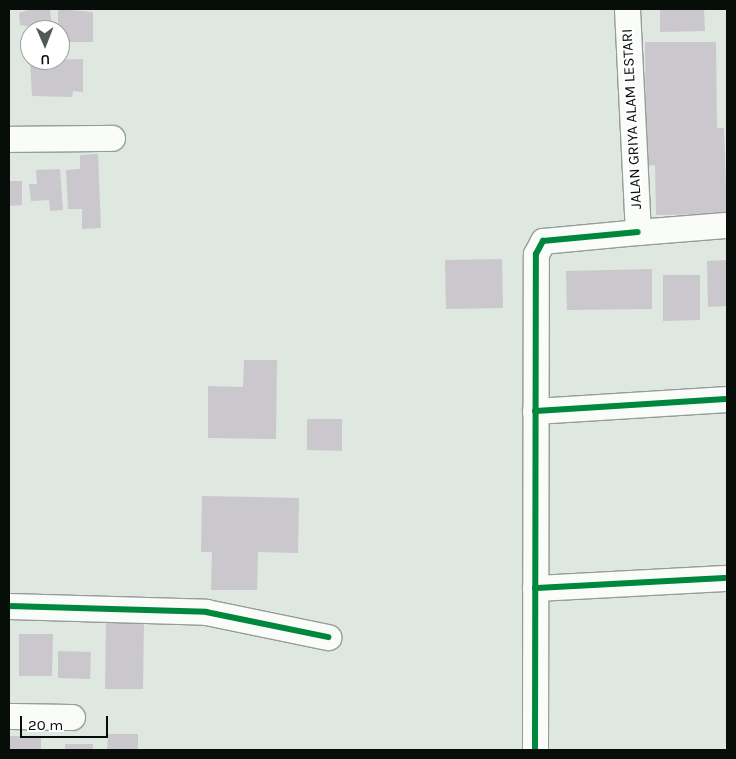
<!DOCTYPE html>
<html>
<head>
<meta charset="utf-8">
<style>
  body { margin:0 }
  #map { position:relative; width:736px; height:759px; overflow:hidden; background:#dee8e1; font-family:Karla,sans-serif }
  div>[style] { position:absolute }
  .building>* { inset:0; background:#cac8cc }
  .roads { filter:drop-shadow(1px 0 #959d98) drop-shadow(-1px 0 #959d98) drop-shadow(0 1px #959d98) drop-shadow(0 -1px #959d98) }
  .street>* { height:25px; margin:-12.5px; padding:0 12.5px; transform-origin:12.5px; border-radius:12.5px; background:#fafcfa }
  .cycleway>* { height:6px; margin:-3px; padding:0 3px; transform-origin:3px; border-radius:3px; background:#00873e }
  span { translate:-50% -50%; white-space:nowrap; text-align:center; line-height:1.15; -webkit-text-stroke:4px #fff; paint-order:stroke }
  .street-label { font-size:15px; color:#070e0a }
  .frame { position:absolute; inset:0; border:10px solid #070e0a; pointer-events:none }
  .north { position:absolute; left:20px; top:20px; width:50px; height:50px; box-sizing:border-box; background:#fff; border:1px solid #9c9f9d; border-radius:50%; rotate:179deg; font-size:14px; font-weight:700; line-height:20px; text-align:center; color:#070e0a }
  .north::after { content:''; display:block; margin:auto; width:18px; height:22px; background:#525a55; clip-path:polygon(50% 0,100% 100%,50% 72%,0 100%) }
  .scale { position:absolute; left:20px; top:716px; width:88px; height:22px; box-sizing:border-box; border:2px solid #070e0a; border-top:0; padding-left:6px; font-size:15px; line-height:18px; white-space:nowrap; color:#070e0a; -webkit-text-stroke:4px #fff; paint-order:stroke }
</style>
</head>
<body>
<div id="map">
  <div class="building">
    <div style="clip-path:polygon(31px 9px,50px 9px,52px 30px,20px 25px,19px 13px)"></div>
    <div style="clip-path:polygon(58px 9px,93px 12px,93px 42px,67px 42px,66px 34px,58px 30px)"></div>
    <div style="clip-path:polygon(660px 9px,704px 9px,705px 31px,660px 32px)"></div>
    <div style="clip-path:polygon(645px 42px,716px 42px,717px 128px,724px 128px,727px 214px,656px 215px,655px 165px,646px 166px)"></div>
    <div style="clip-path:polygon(83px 59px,83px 92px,73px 91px,72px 97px,32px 96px,30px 60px)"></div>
    <div style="clip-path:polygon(98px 154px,101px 228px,82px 229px,82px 209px,68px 209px,66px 170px,80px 169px,80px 155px)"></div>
    <div style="clip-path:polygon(60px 169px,63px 210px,50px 211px,49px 200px,31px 201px,29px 184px,37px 184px,36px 170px)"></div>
    <div style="clip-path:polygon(9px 181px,22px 181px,22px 205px,9px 206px)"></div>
    <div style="clip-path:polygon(502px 259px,503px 308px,446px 309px,445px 260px)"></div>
    <div style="clip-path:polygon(727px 260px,727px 306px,708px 307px,707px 261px)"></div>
    <div style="clip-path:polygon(652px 269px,652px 309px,567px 310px,566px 271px)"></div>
    <div style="clip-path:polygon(663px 275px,700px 275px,700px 320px,663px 321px)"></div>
    <div style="clip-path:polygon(244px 360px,277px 360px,276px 439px,208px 438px,208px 386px,243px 387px)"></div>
    <div style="clip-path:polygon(307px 419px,342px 419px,342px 451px,307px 450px)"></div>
    <div style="clip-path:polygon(202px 496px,299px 498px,298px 553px,258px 552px,257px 590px,211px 590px,212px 552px,201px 552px)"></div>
    <div style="clip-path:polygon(106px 622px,144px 622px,143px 689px,105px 689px)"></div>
    <div style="clip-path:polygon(19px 634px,53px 634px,52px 676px,19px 676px)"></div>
    <div style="clip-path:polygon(58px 651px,91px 652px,90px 679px,58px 678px)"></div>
    <div style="clip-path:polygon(108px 734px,138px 734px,138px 750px,107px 750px)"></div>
    <div style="clip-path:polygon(9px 736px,41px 736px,41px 750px,9px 750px)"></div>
    <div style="clip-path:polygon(65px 744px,93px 744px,93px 750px,65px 750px)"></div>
  </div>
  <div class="roads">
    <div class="street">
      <div style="left:627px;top:9px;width:223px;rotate:87.2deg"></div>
      <div style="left:638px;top:232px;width:87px;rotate:-4.6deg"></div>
      <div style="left:9px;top:139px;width:103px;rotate:-0.6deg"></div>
      <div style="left:535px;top:411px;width:192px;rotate:-3.6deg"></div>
      <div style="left:535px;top:588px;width:191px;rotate:-3deg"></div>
      <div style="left:9px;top:606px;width:197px;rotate:1.7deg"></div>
      <div style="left:206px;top:612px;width:125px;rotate:11.6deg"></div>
      <div style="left:9px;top:716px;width:63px;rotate:0.9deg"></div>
      <div style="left:535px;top:750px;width:496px;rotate:-89.9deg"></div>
      <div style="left:536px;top:254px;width:15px;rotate:-62deg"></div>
      <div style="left:543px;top:241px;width:95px;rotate:-5.4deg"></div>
    </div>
  </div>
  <div class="cycleway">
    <div style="left:535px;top:411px;width:192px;rotate:-3.6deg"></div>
    <div style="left:535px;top:588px;width:191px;rotate:-3deg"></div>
    <div style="left:9px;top:606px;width:197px;rotate:1.7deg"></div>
    <div style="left:206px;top:612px;width:125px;rotate:11.6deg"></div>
    <div style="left:535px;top:750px;width:496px;rotate:-89.9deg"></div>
    <div style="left:536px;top:254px;width:15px;rotate:-62deg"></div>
    <div style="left:543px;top:241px;width:95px;rotate:-5.4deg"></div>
  </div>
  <div class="street-label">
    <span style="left:632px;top:119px;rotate:-93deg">JALAN GRIYA ALAM LESTARI</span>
  </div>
  <div class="frame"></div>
  <div class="north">U</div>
  <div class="scale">20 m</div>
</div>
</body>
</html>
